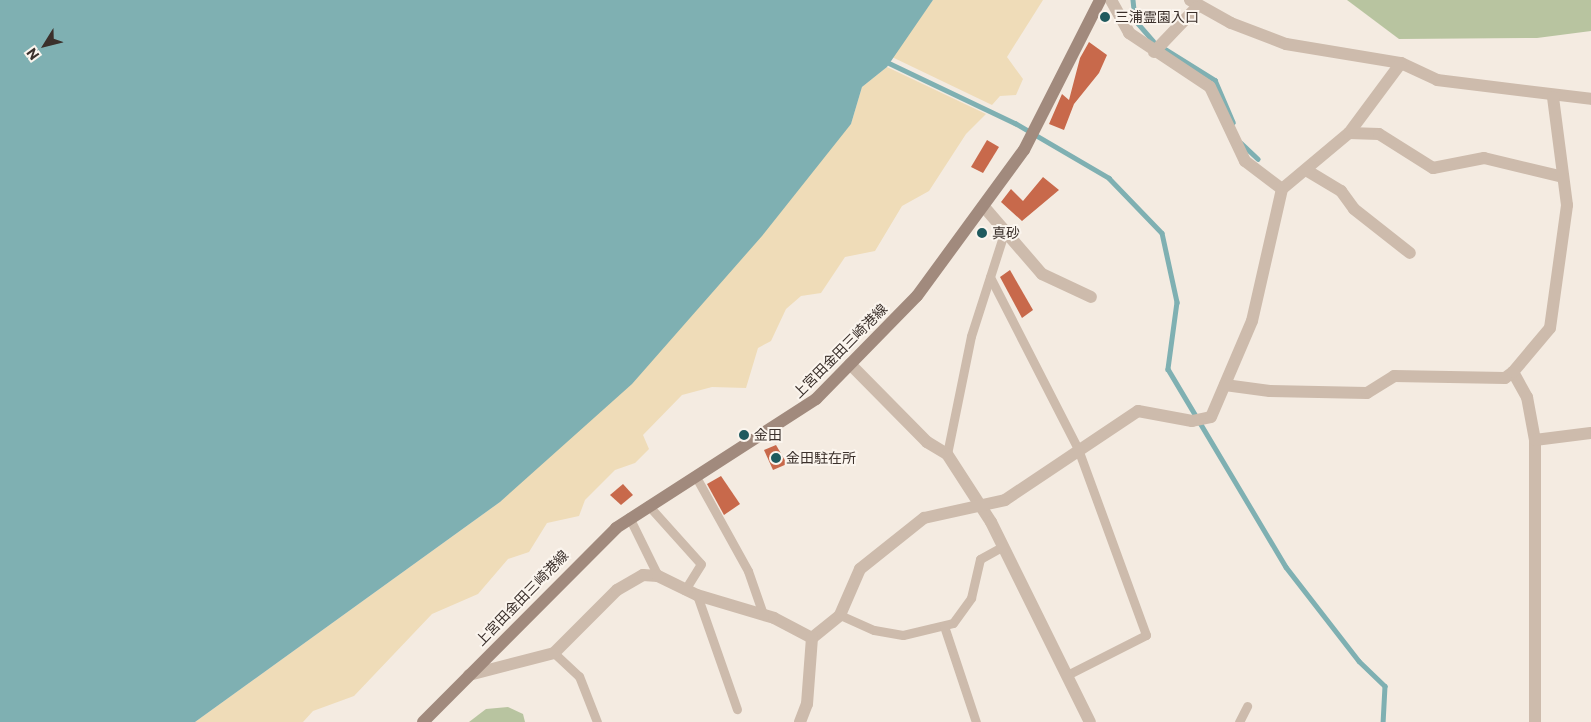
<!DOCTYPE html>
<html>
<head>
<meta charset="utf-8">
<style>
  body { margin:0 }
  #map { position:relative; width:1591px; height:722px; overflow:hidden; background:#f4ebe1; font-family:Commissioner,"Noto Sans JP",sans-serif }
  div>[style] { position:absolute }
  .green>* { inset:0; background:#b8c4a0 }
  .sand>* { inset:0; background:#efdcb8 }
  .water>* { inset:0; background:#7fb0b2 }
  .stream>* { height:4.5px; margin:-2.25px; padding:0 2.25px; transform-origin:2.25px; border-radius:2.25px; background:#7fb0b2 }
  .building>* { inset:0; background:#c8694b }
  .service>* { height:9px; margin:-4.5px; padding:0 4.5px; transform-origin:4.5px; border-radius:4.5px; background:#cdbbac }
  .minor>* { height:12px; margin:-6px; padding:0 6px; transform-origin:6px; border-radius:6px; background:#cdbbac }
  .secondary>* { height:12px; margin:-6px; padding:0 6px; transform-origin:6px; border-radius:6px; background:#a18a7d }
  .dots>* { width:14px; height:14px; translate:-50% -50%; box-sizing:border-box; border:2px solid #fbf5ee; border-radius:50% }
  span { translate:-50% -50%; white-space:nowrap; text-align:center; line-height:1.15; -webkit-text-stroke:4px #fbf5ee; paint-order:stroke }
  .poi-label { font-size:14px; color:#3b302b }
  .left { translate:0 -50%; text-align:left }
  .street-label { font-size:14px; color:#3b302b }
  .north { position:absolute; left:20px; top:20px; width:50px; height:50px; -webkit-text-stroke:4px #fbf5ee; paint-order:stroke; rotate:234deg; font-size:14px; font-weight:700; line-height:20px; text-align:center; color:#3b302b }
  .north::after { content:''; display:block; margin:auto; width:18px; height:22px; background:#3b302b; clip-path:polygon(50% 0,100% 100%,50% 72%,0 100%) }
</style>
</head>
<body>
<div id="map">
  <div class="green">
    <div style="clip-path:polygon(1347px 0,1591px 0,1591px 31px,1537px 38px,1399px 39px)"></div>
    <div style="clip-path:polygon(508px 707px,523px 714px,525px 722px,469px 722px,486px 709px)"></div>
  </div>
  <div class="sand">
    <div style="clip-path:polygon(933px 0,1043px 0,1007px 57px,1023px 79px,1016px 95px,1000px 96px,992px 105px,892px 57px)"></div>
    <div style="clip-path:polygon(887px 67px,986px 114px,966px 134px,929px 191px,902px 206px,875px 251px,845px 257px,821px 293px,801px 296px,786px 309px,771px 341px,758px 348px,746px 388px,712px 387px,682px 395px,643px 435px,649px 449px,635px 463px,615px 470px,585px 500px,579px 516px,547px 523px,529px 552px,508px 559px,478px 594px,432px 614px,354px 696px,313px 711px,303px 722px,195px 722px,500px 502px,851px 124px,862px 87px)"></div>
  </div>
  <div class="water">
    <div style="clip-path:polygon(0 0,933px 0,887px 67px,862px 87px,851px 124px,762px 236px,632px 384px,500px 502px,195px 722px,0 722px)"></div>
  </div>
  <div class="stream">
    <div style="left:1133px;top:0;width:20px;rotate:84deg"></div>
    <div style="left:1135px;top:20px;width:28px;rotate:49deg"></div>
    <div style="left:1165px;top:49px;width:59px;rotate:31.8deg"></div>
    <div style="left:1215px;top:80px;width:46px;rotate:66.8deg"></div>
    <div style="left:889px;top:63px;width:140px;rotate:25.5deg"></div>
    <div style="left:1015px;top:123px;width:109px;rotate:30.3deg"></div>
    <div style="left:1109px;top:178px;width:76px;rotate:46.1deg"></div>
    <div style="left:1162px;top:233px;width:71px;rotate:77.7deg"></div>
    <div style="left:1177px;top:302px;width:68px;rotate:97.7deg"></div>
    <div style="left:1168px;top:369px;width:230px;rotate:59.2deg"></div>
    <div style="left:1286px;top:567px;width:119px;rotate:52.2deg"></div>
    <div style="left:1359px;top:661px;width:36px;rotate:44deg"></div>
    <div style="left:1385px;top:686px;width:36px;rotate:93deg"></div>
    <div style="left:1241px;top:143px;width:23px;rotate:43deg"></div>
  </div>
  <div class="building">
    <div style="clip-path:polygon(1089px 42px,1107px 55px,1099px 73px,1074px 104px,1064px 130px,1049px 124px,1062px 94px,1069px 100px,1080px 58px)"></div>
    <div style="clip-path:polygon(987px 140px,999px 147px,983px 173px,971px 167px)"></div>
    <div style="clip-path:polygon(1043px 177px,1059px 190px,1022px 221px,1001px 202px,1011px 189px,1023px 201px)"></div>
    <div style="clip-path:polygon(1010px 270px,1033px 310px,1022px 318px,1000px 277px)"></div>
    <div style="clip-path:polygon(776px 445px,787px 464px,773px 470px,764px 450px)"></div>
    <div style="clip-path:polygon(721px 476px,740px 504px,724px 515px,707px 484px)"></div>
    <div style="clip-path:polygon(623px 484px,633px 495px,621px 505px,610px 495px)"></div>
  </div>
  <div class="service">
    <div style="left:990px;top:277px;width:193px;rotate:62.9deg"></div>
    <div style="left:1078px;top:449px;width:198px;rotate:69.9deg"></div>
    <div style="left:1146px;top:635px;width:89px;rotate:153.1deg"></div>
    <div style="left:947px;top:454px;width:120px;rotate:-78.5deg"></div>
    <div style="left:971px;top:336px;width:111px;rotate:-72.2deg"></div>
    <div style="left:696px;top:477px;width:107px;rotate:61deg"></div>
    <div style="left:748px;top:571px;width:46px;rotate:70.8deg"></div>
    <div style="left:648px;top:505px;width:79px;rotate:48.1deg"></div>
    <div style="left:701px;top:564px;width:31px;rotate:122deg"></div>
    <div style="left:629px;top:517px;width:66px;rotate:63.8deg"></div>
    <div style="left:697px;top:595px;width:121px;rotate:70.7deg"></div>
    <div style="left:840px;top:615px;width:37px;rotate:24deg"></div>
    <div style="left:874px;top:630px;width:29px;rotate:10deg"></div>
    <div style="left:903px;top:635px;width:51px;rotate:-13.5deg"></div>
    <div style="left:953px;top:623px;width:31px;rotate:-54deg"></div>
    <div style="left:971px;top:598px;width:40px;rotate:-77deg"></div>
    <div style="left:980px;top:559px;width:25px;rotate:-29deg"></div>
    <div style="left:944px;top:626px;width:101px;rotate:71.6deg"></div>
    <div style="left:554px;top:653px;width:34px;rotate:43deg"></div>
    <div style="left:579px;top:676px;width:49px;rotate:68.6deg"></div>
    <div style="left:1239px;top:722px;width:18px;rotate:-63deg"></div>
  </div>
  <div class="minor">
    <div style="left:1111px;top:0;width:38px;rotate:61deg"></div>
    <div style="left:1129px;top:33px;width:97px;rotate:33.7deg"></div>
    <div style="left:1210px;top:87px;width:82px;rotate:64.7deg"></div>
    <div style="left:1245px;top:161px;width:46px;rotate:37.1deg"></div>
    <div style="left:1190px;top:0;width:47px;rotate:29.3deg"></div>
    <div style="left:1231px;top:23px;width:59px;rotate:20.9deg"></div>
    <div style="left:1286px;top:44px;width:117px;rotate:9.4deg"></div>
    <div style="left:1401px;top:63px;width:40px;rotate:25deg"></div>
    <div style="left:1437px;top:80px;width:155px;rotate:7deg"></div>
    <div style="left:1154px;top:52px;width:62px;rotate:-46.3deg"></div>
    <div style="left:1349px;top:133px;width:30px;rotate:2deg"></div>
    <div style="left:1379px;top:134px;width:64px;rotate:32.2deg"></div>
    <div style="left:1433px;top:168px;width:52px;rotate:-11.1deg"></div>
    <div style="left:1484px;top:158px;width:81px;rotate:13.5deg"></div>
    <div style="left:1306px;top:170px;width:41px;rotate:31deg"></div>
    <div style="left:1341px;top:191px;width:22px;rotate:54deg"></div>
    <div style="left:1354px;top:209px;width:71px;rotate:38.2deg"></div>
    <div style="left:985px;top:208px;width:87px;rotate:49.2deg"></div>
    <div style="left:1042px;top:274px;width:54px;rotate:25.1deg"></div>
    <div style="left:850px;top:364px;width:110px;rotate:45.4deg"></div>
    <div style="left:927px;top:442px;width:23px;rotate:31deg"></div>
    <div style="left:947px;top:454px;width:81px;rotate:57.1deg"></div>
    <div style="left:991px;top:522px;width:223px;rotate:63.7deg"></div>
    <div style="left:1513px;top:372px;width:29px;rotate:61deg"></div>
    <div style="left:1527px;top:397px;width:44px;rotate:79.5deg"></div>
    <div style="left:1535px;top:440px;width:282px;rotate:90deg"></div>
    <div style="left:1225px;top:385px;width:45px;rotate:7.6deg"></div>
    <div style="left:1270px;top:391px;width:97px;rotate:1.2deg"></div>
    <div style="left:1367px;top:393px;width:32px;rotate:-32deg"></div>
    <div style="left:1394px;top:376px;width:111px;rotate:1deg"></div>
    <div style="left:1505px;top:378px;width:10px;rotate:-37deg"></div>
    <div style="left:1513px;top:372px;width:57px;rotate:-49.9deg"></div>
    <div style="left:1550px;top:328px;width:124px;rotate:-82.1deg"></div>
    <div style="left:1567px;top:205px;width:109px;rotate:-97.4deg"></div>
    <div style="left:1535px;top:440px;width:56px;rotate:-7.1deg"></div>
    <div style="left:812px;top:638px;width:36px;rotate:-39deg"></div>
    <div style="left:840px;top:615px;width:50px;rotate:-66.5deg"></div>
    <div style="left:860px;top:569px;width:82px;rotate:-38.6deg"></div>
    <div style="left:924px;top:518px;width:83px;rotate:-12.5deg"></div>
    <div style="left:1005px;top:500px;width:160px;rotate:-33.8deg"></div>
    <div style="left:1138px;top:411px;width:55px;rotate:10.5deg"></div>
    <div style="left:1192px;top:421px;width:19px;rotate:-12deg"></div>
    <div style="left:1211px;top:417px;width:104px;rotate:-66.9deg"></div>
    <div style="left:1252px;top:321px;width:135px;rotate:-77.2deg"></div>
    <div style="left:1282px;top:189px;width:87px;rotate:-39.9deg"></div>
    <div style="left:1349px;top:133px;width:87px;rotate:-53.4deg"></div>
    <div style="left:469px;top:675px;width:88px;rotate:-14.5deg"></div>
    <div style="left:554px;top:653px;width:89px;rotate:-45deg"></div>
    <div style="left:617px;top:590px;width:30px;rotate:-30deg"></div>
    <div style="left:643px;top:575px;width:15px;rotate:4deg"></div>
    <div style="left:658px;top:576px;width:43px;rotate:26deg"></div>
    <div style="left:697px;top:595px;width:80px;rotate:16.6deg"></div>
    <div style="left:774px;top:618px;width:43px;rotate:27.8deg"></div>
    <div style="left:800px;top:722px;width:19px;rotate:-69deg"></div>
    <div style="left:807px;top:704px;width:66px;rotate:-85.7deg"></div>
  </div>
  <div class="secondary">
    <div style="left:423px;top:722px;width:274px;rotate:-45.1deg"></div>
    <div style="left:616px;top:528px;width:238px;rotate:-32.8deg"></div>
    <div style="left:816px;top:399px;width:144px;rotate:-45.6deg"></div>
    <div style="left:917px;top:296px;width:181px;rotate:-53.8deg"></div>
    <div style="left:1024px;top:150px;width:168px;rotate:-63.1deg"></div>
  </div>
  <div class="dots">
    <div style="left:1105px;top:17px;background:#1f5a5e"></div>
    <div style="left:982px;top:233px;background:#1f5a5e"></div>
    <div style="left:744px;top:435px;background:#1f5a5e"></div>
    <div style="left:776px;top:458px;background:#1f5a5e"></div>
  </div>
  <div class="poi-label">
    <span class="left" style="left:1115px;top:17px">三浦霊園入口</span>
    <span class="left" style="left:992px;top:233px">真砂</span>
    <span class="left" style="left:754px;top:435px">金田</span>
    <span class="left" style="left:786px;top:458px">金田駐在所</span>
  </div>
  <div class="street-label">
    <span style="left:840px;top:351px;rotate:-45deg">上宮田金田三崎港線</span>
    <span style="left:522px;top:598px;rotate:-46deg">上宮田金田三崎港線</span>
  </div>
  <div class="north">N</div>
</div>
</body>
</html>
